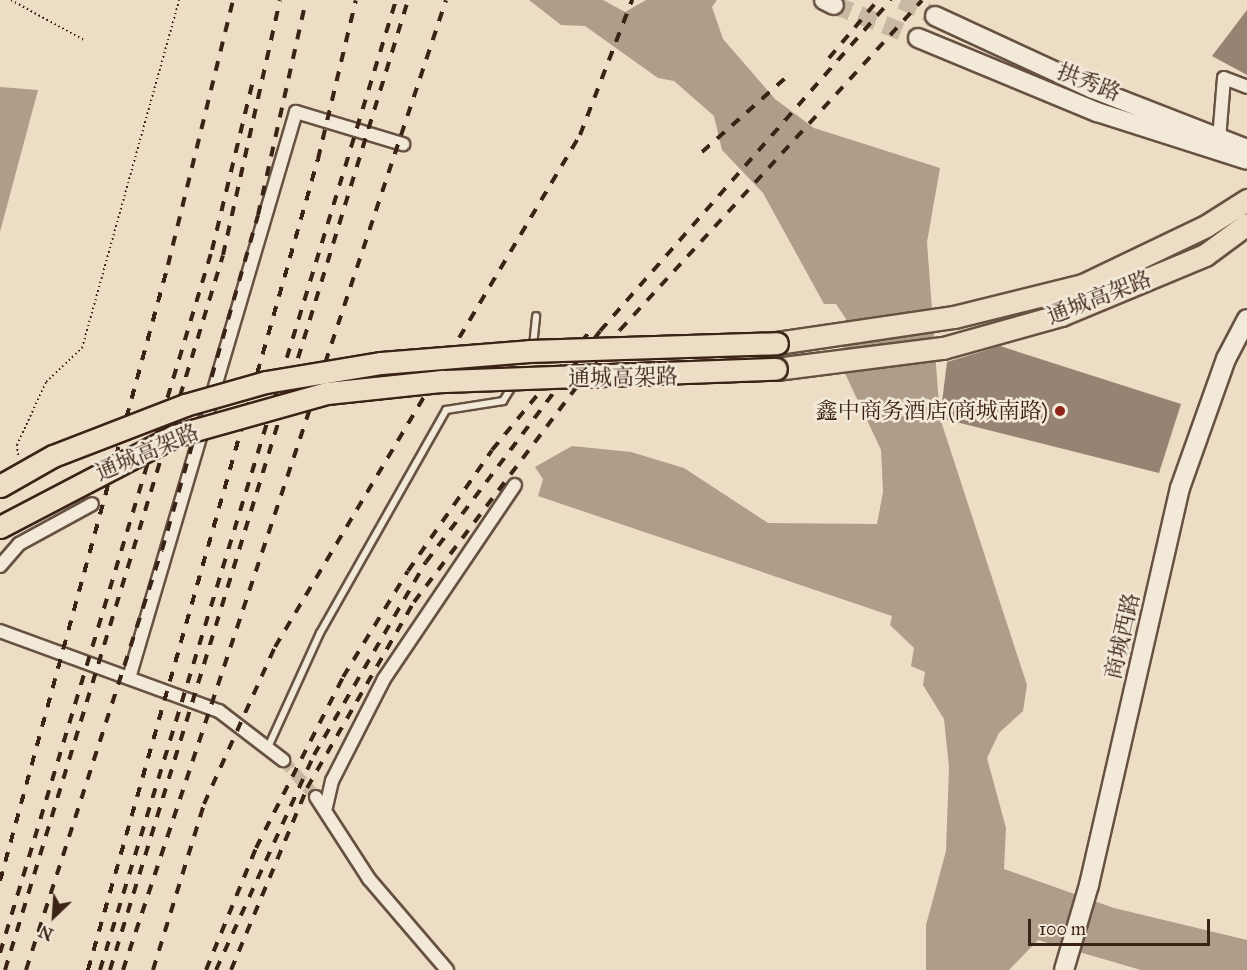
<!DOCTYPE html>
<html>
<head>
<meta charset="utf-8">
<style>
  body { margin:0 }
  #map { position:relative; width:1247px; height:970px; overflow:hidden; background:#edddc5; font-family:"IM FELL Great Primer","Noto Serif SC",serif }
  div>[style] { position:absolute }
  .water>* { inset:0; background:#b09d89 }
  .building>* { inset:0; background:#978371 }
  .minor-tunnel>* { height:12px; margin-top:-6px; transform-origin:0; background:repeating-linear-gradient(90deg,#c9b8a2 0 12px,transparent 0 18px) }
  .secondary-tunnel>* { height:18px; margin-top:-9px; transform-origin:0; background:repeating-linear-gradient(90deg,#c9b8a2 0 18px,transparent 0 27px) }
  .path>* { height:2px; margin-top:-1px; transform-origin:0; background:repeating-linear-gradient(90deg,#3a2215 0 1.5px,transparent 0 4.5px) }
  .roads { filter:drop-shadow(2px 0 #675141) drop-shadow(-2px 0 #675141) drop-shadow(0 2px #675141) drop-shadow(0 -2px #675141) }
  .service>* { height:6px; margin:-3px; padding:0 3px; transform-origin:3px; border-radius:3px; background:#f3e9d9 }
  .minor>* { height:12px; margin:-6px; padding:0 6px; transform-origin:6px; border-radius:6px; background:#f3e9d9 }
  .secondary>* { height:18px; margin:-9px; padding:0 9px; transform-origin:9px; border-radius:9px; background:#f3e9d9 }
  .trunk>* { height:21px; margin:-10.5px; padding:0 10.5px; transform-origin:10.5px; border-radius:10.5px; background:#edddc5 }
  .rail>* { height:4px; margin-top:-2px; transform-origin:0; background:repeating-linear-gradient(90deg,#3a2215 0 10px,transparent 0 20px) }
  .bridges { filter:drop-shadow(2px 0 #3a2215) drop-shadow(-2px 0 #3a2215) drop-shadow(0 2px #3a2215) drop-shadow(0 -2px #3a2215) }
  .trunk-bridge>* { height:21px; margin:-10.5px; padding:0 10.5px; transform-origin:10.5px; border-radius:10.5px; background:#edddc5 }
  .dots>* { width:16px; height:16px; translate:-50% -50%; box-sizing:border-box; border:3px solid #f3e9d9; border-radius:50% }
  span { translate:-50% -50%; white-space:nowrap; text-align:center; line-height:1.15; -webkit-text-stroke:5px #f3e9d9; paint-order:stroke }
  .street-label { font-size:22px; color:#3a2215 }
  .poi-label { font-size:22px; color:#3a2215 }
  .right { translate:-100% -50%; text-align:right }
  .north { position:absolute; left:24px; top:886px; width:60px; height:60px; -webkit-text-stroke:4px #f3e9d9; paint-order:stroke; rotate:205deg; font-size:16px; font-weight:700; line-height:24px; text-align:center; color:#3a2215 }
  .north::after { content:''; display:block; margin:auto; width:21px; height:27px; background:#3a2215; clip-path:polygon(50% 0,100% 100%,50% 72%,0 100%) }
  .scale { position:absolute; left:1028px; top:919px; width:182px; height:27px; box-sizing:border-box; border:3px solid #3a2215; border-top:0; padding-left:8px; font-size:18px; line-height:21px; white-space:nowrap; color:#3a2215; -webkit-text-stroke:4px #f3e9d9; paint-order:stroke }
</style>
</head>
<body>
<div id="map">
  <div class="water">
    <div style="clip-path:polygon(529px 0,603px 0,625px 12px,646px 0,717px 0,712px 7px,723px 39px,775px 99px,814px 128px,940px 168px,927px 242px,940px 418px,1027px 685px,1023px 711px,999px 733px,987px 758px,1006px 828px,1004px 869px,1114px 908px,1247px 940px,1247px 970px,1141px 970px,1038px 940px,1009px 970px,926px 970px,926px 925px,946px 851px,949px 767px,944px 719px,923px 685px,925px 672px,911px 666px,914px 648px,890px 625px,892px 616px,538px 496px,543px 479px,535px 467px,572px 446px,631px 452px,684px 468px,768px 523px,877px 524px,883px 492px,881px 450px,842px 367px,846px 319px,836px 304px,824px 304px,763px 193px,722px 150px,714px 116px,674px 81px,658px 78px,585px 26px,561px 25px)"></div>
    <div style="clip-path:polygon(0 87px,38px 90px,0 232px)"></div>
  </div>
  <div class="building">
    <div style="clip-path:polygon(1247px 10px,1247px 75px,1212px 56px)"></div>
    <div style="clip-path:polygon(1000px 346px,1181px 404px,1159px 473px,940px 418px,947px 362px)"></div>
  </div>
  <div class="minor-tunnel">
    <div style="left:283px;top:760px;width:50px;rotate:48.3deg"></div>
  </div>
  <div class="secondary-tunnel">
    <div style="left:901px;top:0;width:38px;rotate:25deg"></div>
    <div style="left:834px;top:5px;width:90px;rotate:21.4deg"></div>
  </div>
  <div class="path">
    <div style="left:11px;top:0;width:85px;rotate:28.7deg"></div>
    <div style="left:18px;top:455px;width:10px;rotate:-96deg"></div>
    <div style="left:17px;top:445px;width:69px;rotate:-65.3deg"></div>
    <div style="left:46px;top:382px;width:50px;rotate:-43.4deg"></div>
    <div style="left:82px;top:348px;width:361px;rotate:-74.4deg"></div>
  </div>
  <div class="roads">
    <div class="service">
      <div style="left:533px;top:346px;width:30px;rotate:-84deg"></div>
      <div style="left:269px;top:745px;width:123px;rotate:-65.5deg"></div>
      <div style="left:320px;top:633px;width:256px;rotate:-60.5deg"></div>
      <div style="left:446px;top:410px;width:58px;rotate:-9deg"></div>
      <div style="left:503px;top:401px;width:22px;rotate:-58deg"></div>
    </div>
    <div class="minor">
      <div style="left:1219px;top:139px;width:61px;rotate:-85.3deg"></div>
      <div style="left:1224px;top:78px;width:25px;rotate:21deg"></div>
      <div style="left:0;top:566px;width:29px;rotate:-49deg"></div>
      <div style="left:19px;top:544px;width:83px;rotate:-28.7deg"></div>
      <div style="left:0;top:631px;width:233px;rotate:20.1deg"></div>
      <div style="left:219px;top:711px;width:81px;rotate:37.4deg"></div>
      <div style="left:129px;top:678px;width:590px;rotate:-73.56deg"></div>
      <div style="left:296px;top:112px;width:112px;rotate:16.7deg"></div>
      <div style="left:316px;top:797px;width:98px;rotate:57.1deg"></div>
      <div style="left:369px;top:879px;width:120px;rotate:49.4deg"></div>
      <div style="left:326px;top:807px;width:27px;rotate:-77deg"></div>
      <div style="left:332px;top:781px;width:114px;rotate:-63deg"></div>
      <div style="left:384px;top:679px;width:234px;rotate:-56deg"></div>
    </div>
    <div class="secondary">
      <div style="left:824px;top:0;width:11px;rotate:27deg"></div>
      <div style="left:935px;top:16px;width:174px;rotate:24.8deg"></div>
      <div style="left:1093px;top:89px;width:165px;rotate:21.3deg"></div>
      <div style="left:918px;top:38px;width:194px;rotate:22.5deg"></div>
      <div style="left:1097px;top:112px;width:157px;rotate:17.7deg"></div>
      <div style="left:1064px;top:970px;width:89px;rotate:-73.6deg"></div>
      <div style="left:1089px;top:885px;width:407px;rotate:-77.1deg"></div>
      <div style="left:1180px;top:488px;width:137px;rotate:-70.4deg"></div>
      <div style="left:1226px;top:359px;width:45px;rotate:-62.3deg"></div>
    </div>
    <div class="trunk">
      <div style="left:777px;top:343px;width:179px;rotate:-8.4deg"></div>
      <div style="left:954px;top:317px;width:133px;rotate:-13.9deg"></div>
      <div style="left:1083px;top:285px;width:136px;rotate:-25.6deg"></div>
      <div style="left:1206px;top:226px;width:49px;rotate:-32.4deg"></div>
      <div style="left:776px;top:369px;width:168px;rotate:-7.2deg"></div>
      <div style="left:943px;top:348px;width:123px;rotate:-15.6deg"></div>
      <div style="left:1061px;top:315px;width:156px;rotate:-22.6deg"></div>
      <div style="left:1205px;top:255px;width:52px;rotate:-36.4deg"></div>
    </div>
  </div>
  <div class="rail">
    <div style="left:829px;top:58px;width:76px;rotate:-49.8deg"></div>
    <div style="left:702px;top:152px;width:119px;rotate:-41.6deg"></div>
    <div style="left:0;top:881px;width:638px;rotate:-74.74deg"></div>
    <div style="left:168px;top:265px;width:273px;rotate:-76.2deg"></div>
    <div style="left:0;top:953px;width:734px;rotate:-73.22deg"></div>
    <div style="left:212px;top:250px;width:175px;rotate:-76.4deg"></div>
    <div style="left:5px;top:970px;width:747px;rotate:-73.04deg"></div>
    <div style="left:223px;top:255px;width:261px;rotate:-77.4deg"></div>
    <div style="left:26px;top:970px;width:441px;rotate:-72.1deg"></div>
    <div style="left:162px;top:550px;width:348px;rotate:-74deg"></div>
    <div style="left:258px;top:215px;width:220px;rotate:-77.4deg"></div>
    <div style="left:88px;top:970px;width:843px;rotate:-74.17deg"></div>
    <div style="left:318px;top:159px;width:163px;rotate:-76.6deg"></div>
    <div style="left:100px;top:970px;width:1014px;rotate:-73.03deg"></div>
    <div style="left:110px;top:970px;width:1015px;rotate:-72.92deg"></div>
    <div style="left:123px;top:970px;width:1022px;rotate:-71.58deg"></div>
    <div style="left:153px;top:970px;width:174px;rotate:-72.9deg"></div>
    <div style="left:204px;top:804px;width:172px;rotate:-65.7deg"></div>
    <div style="left:275px;top:647px;width:596px;rotate:-59.22deg"></div>
    <div style="left:580px;top:135px;width:145px;rotate:-68.9deg"></div>
    <div style="left:206px;top:970px;width:132px;rotate:-67.7deg"></div>
    <div style="left:256px;top:848px;width:192px;rotate:-63deg"></div>
    <div style="left:343px;top:677px;width:124px;rotate:-58.5deg"></div>
    <div style="left:408px;top:571px;width:147px;rotate:-55.2deg"></div>
    <div style="left:492px;top:450px;width:154px;rotate:-50.5deg"></div>
    <div style="left:216px;top:970px;width:236px;rotate:-65.5deg"></div>
    <div style="left:314px;top:755px;width:223px;rotate:-59.9deg"></div>
    <div style="left:426px;top:562px;width:289px;rotate:-53deg"></div>
    <div style="left:600px;top:331px;width:441px;rotate:-48.7deg"></div>
    <div style="left:231px;top:970px;width:197px;rotate:-67.3deg"></div>
    <div style="left:307px;top:788px;width:215px;rotate:-60.1deg"></div>
    <div style="left:414px;top:602px;width:341px;rotate:-52.9deg"></div>
    <div style="left:620px;top:330px;width:447px;rotate:-47.5deg"></div>
  </div>
  <div class="bridges">
    <div class="trunk-bridge">
      <div style="left:0;top:486px;width:61px;rotate:-29.5deg"></div>
      <div style="left:53px;top:456px;width:142px;rotate:-21.1deg"></div>
      <div style="left:185px;top:405px;width:84px;rotate:-15.9deg"></div>
      <div style="left:266px;top:382px;width:117px;rotate:-9.4deg"></div>
      <div style="left:381px;top:363px;width:148px;rotate:-4.6deg"></div>
      <div style="left:529px;top:351px;width:248px;rotate:-1.8deg"></div>
      <div style="left:0;top:527px;width:196px;rotate:-27.6deg"></div>
      <div style="left:174px;top:436px;width:159px;rotate:-15.7deg"></div>
      <div style="left:327px;top:393px;width:116px;rotate:-6deg"></div>
      <div style="left:442px;top:381px;width:334px;rotate:-2.1deg"></div>
    </div>
  </div>
  <div class="dots">
    <div style="left:1060px;top:411px;background:#8f2418"></div>
  </div>
  <div class="street-label">
    <span style="left:1089px;top:82px;rotate:21deg">拱秀路</span>
    <span style="left:1099px;top:297px;rotate:-21deg">通城高架路</span>
    <span style="left:623px;top:377px;rotate:-1deg">通城高架路</span>
    <span style="left:147px;top:452px;rotate:-23deg">通城高架路</span>
    <span style="left:1122px;top:636px;rotate:-77deg">商城西路</span>
  </div>
  <div class="poi-label">
    <span class="right" style="left:1048px;top:411px">鑫中商务酒店(商城南路)</span>
  </div>
  <div class="north">N</div>
  <div class="scale">100 m</div>
</div>
</body>
</html>
